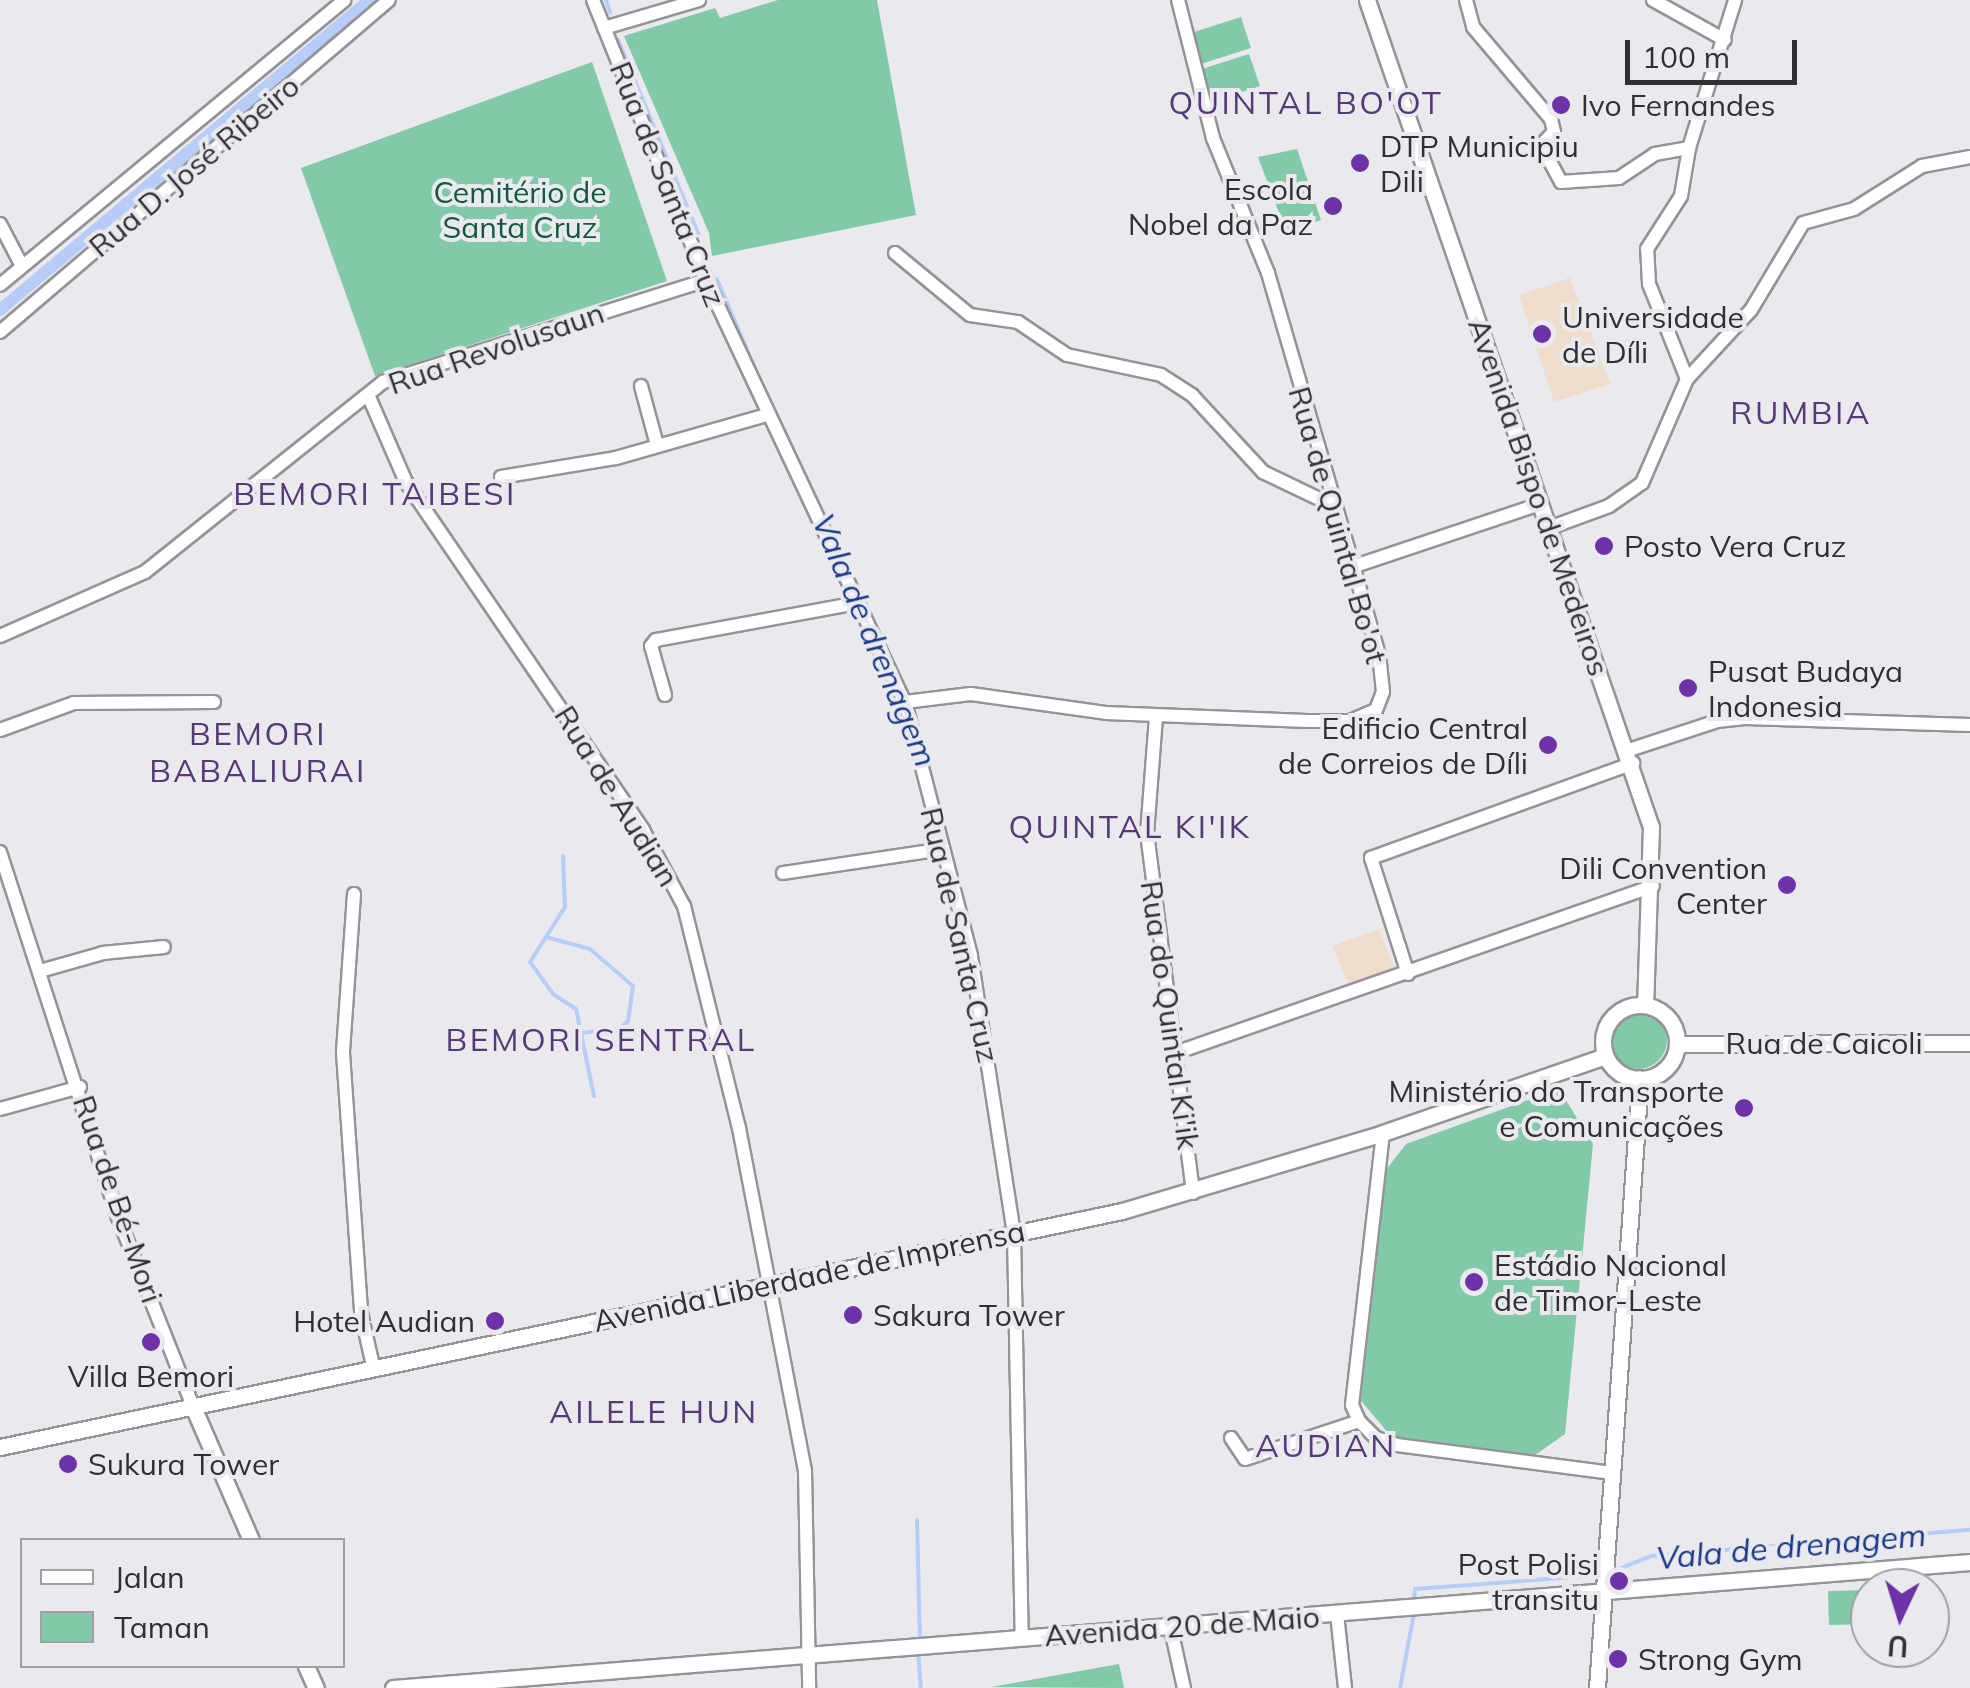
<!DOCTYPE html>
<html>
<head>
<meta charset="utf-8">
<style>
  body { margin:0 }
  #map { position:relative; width:1970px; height:1688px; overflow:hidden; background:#eae9ee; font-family:Mulish,sans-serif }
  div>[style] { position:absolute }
  .education>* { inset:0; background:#eedccc }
  .green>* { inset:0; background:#81c9a8 }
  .round { border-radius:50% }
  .stream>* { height:4px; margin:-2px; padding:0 2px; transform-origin:2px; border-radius:2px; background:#b7cdf7 }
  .canal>* { height:12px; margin:-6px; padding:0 6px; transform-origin:6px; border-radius:6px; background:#b7cdf7 }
  .roads { filter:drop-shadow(2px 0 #949398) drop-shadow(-2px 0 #949398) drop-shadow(0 2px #949398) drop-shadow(0 -2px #949398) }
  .minor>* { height:12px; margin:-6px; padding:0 6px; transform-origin:6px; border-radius:6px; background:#fff }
  .major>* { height:15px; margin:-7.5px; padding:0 7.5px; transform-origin:7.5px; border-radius:7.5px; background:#fff }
  .major>.ring { margin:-7.5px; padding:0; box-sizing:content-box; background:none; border:15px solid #fff; border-radius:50% }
  .dots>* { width:28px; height:28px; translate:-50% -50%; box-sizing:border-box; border:5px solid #eae9ee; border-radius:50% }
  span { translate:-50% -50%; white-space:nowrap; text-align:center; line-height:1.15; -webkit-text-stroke:8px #eae9ee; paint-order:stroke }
  .poi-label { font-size:30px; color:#303032 }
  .left { translate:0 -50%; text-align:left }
  .right { translate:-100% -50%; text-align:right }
  .street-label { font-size:30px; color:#303032 }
  .park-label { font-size:30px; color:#10593f }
  .neighbourhood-label { font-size:32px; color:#543a76; letter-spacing:2.5px }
  .water-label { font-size:32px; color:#193988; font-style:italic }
  .legend { position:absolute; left:20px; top:1538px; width:325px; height:130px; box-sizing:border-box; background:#eae9ee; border:2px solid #a09fa3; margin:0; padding:12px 18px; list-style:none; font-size:30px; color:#303032 }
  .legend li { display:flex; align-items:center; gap:20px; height:50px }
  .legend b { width:50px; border:2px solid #a09fa3 }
  .north { position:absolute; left:1850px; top:1568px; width:100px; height:100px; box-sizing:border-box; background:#eae9ee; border:2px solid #a09fa3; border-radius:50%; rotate:184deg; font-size:28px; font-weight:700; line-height:40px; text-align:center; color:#303032 }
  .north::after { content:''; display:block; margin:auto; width:35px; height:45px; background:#6d32a8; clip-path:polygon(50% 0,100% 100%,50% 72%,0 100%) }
  .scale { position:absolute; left:1625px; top:40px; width:172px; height:45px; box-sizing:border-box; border:5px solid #303032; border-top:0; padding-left:12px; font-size:30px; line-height:35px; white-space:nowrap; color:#303032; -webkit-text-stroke:8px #eae9ee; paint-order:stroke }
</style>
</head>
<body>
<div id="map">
  <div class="education">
    <div style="clip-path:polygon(1570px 278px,1610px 384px,1554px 402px,1519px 295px)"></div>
    <div style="clip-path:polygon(1379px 929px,1395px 971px,1350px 988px,1333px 946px)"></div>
  </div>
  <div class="green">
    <div style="clip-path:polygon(778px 0,877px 0,916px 215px,712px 256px,709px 233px,624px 36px,715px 8px,720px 18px)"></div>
    <div style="clip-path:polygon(1241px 17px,1251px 48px,1201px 64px,1191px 33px)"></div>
    <div style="clip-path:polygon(1249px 54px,1260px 86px,1210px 103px,1199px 70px)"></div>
    <div style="clip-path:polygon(592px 62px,667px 281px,375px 376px,301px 168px)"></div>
    <div style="clip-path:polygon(1297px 149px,1321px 220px,1287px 234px,1258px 157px)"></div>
    <div class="round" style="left:1609px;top:1011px;width:58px;height:58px"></div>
    <div style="clip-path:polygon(1559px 1089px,1593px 1144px,1565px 1434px,1528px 1460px,1395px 1441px,1357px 1396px,1383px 1174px,1406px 1144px)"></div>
    <div style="clip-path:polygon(1870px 1590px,1870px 1624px,1829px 1625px,1828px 1591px)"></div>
    <div style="clip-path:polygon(1119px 1664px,1124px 1688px,991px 1687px)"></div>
  </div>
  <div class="stream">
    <div style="left:606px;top:0;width:13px;rotate:72deg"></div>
    <div style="left:618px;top:40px;width:209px;rotate:67.5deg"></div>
    <div style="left:717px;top:279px;width:111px;rotate:67.1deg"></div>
    <div style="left:928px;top:765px;width:171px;rotate:75.4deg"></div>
    <div style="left:563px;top:856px;width:51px;rotate:87.8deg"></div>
    <div style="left:565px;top:907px;width:65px;rotate:122.5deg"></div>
    <div style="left:530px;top:962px;width:39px;rotate:54deg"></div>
    <div style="left:553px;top:994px;width:27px;rotate:33deg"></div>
    <div style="left:576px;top:1009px;width:89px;rotate:78.3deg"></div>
    <div style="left:546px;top:937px;width:46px;rotate:15.3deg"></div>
    <div style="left:590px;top:949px;width:57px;rotate:40.7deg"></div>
    <div style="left:633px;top:986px;width:35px;rotate:98deg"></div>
    <div style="left:628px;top:1021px;width:12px;rotate:138deg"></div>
    <div style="left:619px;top:1029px;width:36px;rotate:174deg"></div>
    <div style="left:917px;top:1520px;width:120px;rotate:88.6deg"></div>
    <div style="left:1609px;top:1573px;width:45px;rotate:-22deg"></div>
    <div style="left:1651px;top:1556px;width:320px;rotate:-4.7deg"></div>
    <div style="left:1414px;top:1603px;width:14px;rotate:-86deg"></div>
    <div style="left:1415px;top:1589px;width:186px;rotate:-4.3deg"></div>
    <div style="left:918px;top:1649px;width:39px;rotate:86deg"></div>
    <div style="left:1400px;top:1688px;width:76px;rotate:-79.4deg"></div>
  </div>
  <div class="canal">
    <div style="left:0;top:310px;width:482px;rotate:-40deg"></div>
  </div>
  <div class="roads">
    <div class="minor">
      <div style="left:593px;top:0;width:302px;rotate:68deg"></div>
      <div style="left:706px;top:280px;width:467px;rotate:64.8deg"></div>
      <div style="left:905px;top:702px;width:262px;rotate:75.4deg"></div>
      <div style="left:971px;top:956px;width:281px;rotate:81.2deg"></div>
      <div style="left:1014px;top:1234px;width:405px;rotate:88.9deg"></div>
      <div style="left:1466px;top:0;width:28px;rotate:75deg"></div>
      <div style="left:1473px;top:27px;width:121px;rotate:49.7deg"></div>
      <div style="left:1551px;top:119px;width:13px;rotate:77deg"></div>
      <div style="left:1554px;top:132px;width:18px;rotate:135deg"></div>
      <div style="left:1541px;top:145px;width:42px;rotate:61.6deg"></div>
      <div style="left:1561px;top:182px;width:58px;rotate:-3.9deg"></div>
      <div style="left:1619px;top:178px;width:43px;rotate:-33.7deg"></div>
      <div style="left:1655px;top:154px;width:35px;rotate:-10deg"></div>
      <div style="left:1653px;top:0;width:82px;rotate:29.1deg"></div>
      <div style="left:604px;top:28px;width:99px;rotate:-16.4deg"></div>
      <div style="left:0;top:224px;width:47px;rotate:62.4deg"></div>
      <div style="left:895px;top:253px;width:97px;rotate:39.6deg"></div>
      <div style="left:970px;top:315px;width:49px;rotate:8.3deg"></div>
      <div style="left:1018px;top:322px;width:59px;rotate:34deg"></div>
      <div style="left:1067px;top:355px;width:96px;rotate:12deg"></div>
      <div style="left:1161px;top:375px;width:37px;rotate:33deg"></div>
      <div style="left:1192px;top:395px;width:105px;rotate:47.3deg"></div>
      <div style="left:1263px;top:472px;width:76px;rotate:25.6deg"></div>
      <div style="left:0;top:285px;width:447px;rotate:-39.6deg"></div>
      <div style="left:0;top:332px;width:511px;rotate:-40.48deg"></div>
      <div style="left:1687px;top:379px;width:102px;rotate:-111.8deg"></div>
      <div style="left:1649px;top:284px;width:35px;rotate:-93deg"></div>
      <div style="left:1647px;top:249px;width:63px;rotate:-57.3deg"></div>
      <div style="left:1681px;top:196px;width:49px;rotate:-80.5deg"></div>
      <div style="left:1689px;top:148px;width:155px;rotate:-72.7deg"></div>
      <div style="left:641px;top:386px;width:61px;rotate:74.8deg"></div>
      <div style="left:369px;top:397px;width:93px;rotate:66.5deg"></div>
      <div style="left:406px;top:482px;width:421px;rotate:55.7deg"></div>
      <div style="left:643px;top:830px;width:86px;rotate:61.7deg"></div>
      <div style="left:684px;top:906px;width:229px;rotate:76.1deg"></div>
      <div style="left:739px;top:1128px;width:348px;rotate:79.1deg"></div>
      <div style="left:805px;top:1470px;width:218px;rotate:88.9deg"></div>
      <div style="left:501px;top:477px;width:117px;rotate:-9.4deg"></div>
      <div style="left:616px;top:458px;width:157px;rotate:-15.9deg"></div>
      <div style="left:1549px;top:528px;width:64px;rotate:-20.1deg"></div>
      <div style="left:1609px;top:506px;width:40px;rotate:-34.9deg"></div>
      <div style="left:1642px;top:483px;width:113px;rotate:-66.6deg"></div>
      <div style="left:1687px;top:379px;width:94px;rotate:-47.2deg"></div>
      <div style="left:1751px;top:310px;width:101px;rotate:-59.1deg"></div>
      <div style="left:1803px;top:223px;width:53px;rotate:-15.4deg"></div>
      <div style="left:1854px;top:209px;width:80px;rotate:-32.3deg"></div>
      <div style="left:1922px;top:166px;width:49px;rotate:-10.6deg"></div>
      <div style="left:1352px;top:567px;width:198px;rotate:-18.5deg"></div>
      <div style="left:0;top:636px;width:158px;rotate:-23.8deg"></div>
      <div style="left:145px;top:572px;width:305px;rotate:-38.6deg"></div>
      <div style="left:383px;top:382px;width:339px;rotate:-17.5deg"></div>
      <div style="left:665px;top:695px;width:51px;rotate:-105.9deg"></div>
      <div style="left:651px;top:646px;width:8px;rotate:-50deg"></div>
      <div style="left:656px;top:640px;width:205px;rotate:-10.4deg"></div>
      <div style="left:905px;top:702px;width:66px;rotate:-6.9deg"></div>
      <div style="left:971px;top:694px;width:136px;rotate:8deg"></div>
      <div style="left:1106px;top:713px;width:201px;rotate:2.3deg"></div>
      <div style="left:1307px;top:721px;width:43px"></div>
      <div style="left:1350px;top:721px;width:28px;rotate:-23deg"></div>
      <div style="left:1376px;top:710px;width:19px;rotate:-69deg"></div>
      <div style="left:1383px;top:692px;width:37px;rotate:-96deg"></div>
      <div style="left:1379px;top:655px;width:398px;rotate:-106.2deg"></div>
      <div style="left:1268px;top:273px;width:146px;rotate:-112.2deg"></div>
      <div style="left:1213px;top:138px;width:142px;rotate:-104.2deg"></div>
      <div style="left:1156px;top:717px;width:116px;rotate:94.4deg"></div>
      <div style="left:1147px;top:833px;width:363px;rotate:82.7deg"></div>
      <div style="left:0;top:730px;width:79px;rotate:-20deg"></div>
      <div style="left:74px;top:703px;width:140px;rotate:-0.4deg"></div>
      <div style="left:1629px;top:750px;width:93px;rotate:-18.2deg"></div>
      <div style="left:1717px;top:721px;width:28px;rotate:-6deg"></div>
      <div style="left:1745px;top:718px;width:225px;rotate:1.8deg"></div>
      <div style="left:0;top:852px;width:384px;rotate:72.1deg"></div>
      <div style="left:118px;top:1217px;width:206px;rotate:68.4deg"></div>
      <div style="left:783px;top:873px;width:162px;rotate:-8.5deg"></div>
      <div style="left:354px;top:894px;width:159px;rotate:94deg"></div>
      <div style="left:343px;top:1053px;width:261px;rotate:86deg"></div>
      <div style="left:361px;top:1313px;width:54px;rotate:77.2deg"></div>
      <div style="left:40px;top:971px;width:66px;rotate:-15.9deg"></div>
      <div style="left:103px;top:953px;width:61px;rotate:-5.6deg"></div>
      <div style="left:1408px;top:974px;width:122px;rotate:-107.7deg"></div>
      <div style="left:1371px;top:858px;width:279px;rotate:-19.9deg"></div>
      <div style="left:1178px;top:1052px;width:503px;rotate:-19.26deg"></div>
      <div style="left:0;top:1109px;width:83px;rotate:-15.4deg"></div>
      <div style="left:1383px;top:1133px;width:274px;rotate:96.5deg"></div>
      <div style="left:1352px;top:1405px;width:17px;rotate:66deg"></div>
      <div style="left:1359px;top:1421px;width:24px;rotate:45deg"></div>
      <div style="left:1376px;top:1438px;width:22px;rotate:18deg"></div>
      <div style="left:1397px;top:1445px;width:217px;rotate:7.4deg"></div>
      <div style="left:1231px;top:1438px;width:25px;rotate:56deg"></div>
      <div style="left:1245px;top:1459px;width:120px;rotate:-18.4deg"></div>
      <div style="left:1337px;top:1614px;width:74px;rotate:83.8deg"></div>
      <div style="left:1171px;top:1629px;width:60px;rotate:77.6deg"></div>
    </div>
    <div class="major">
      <div style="left:1367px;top:0;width:874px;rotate:71.05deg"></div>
      <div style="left:1651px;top:827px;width:178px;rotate:91.9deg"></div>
      <div class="ring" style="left:1603px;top:1005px;width:59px;height:59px"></div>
      <div style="left:1677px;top:1044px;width:293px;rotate:-0.2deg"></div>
      <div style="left:194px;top:1409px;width:143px;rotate:66.5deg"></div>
      <div style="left:0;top:1447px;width:1147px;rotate:-11.88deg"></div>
      <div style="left:1122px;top:1211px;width:272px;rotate:-16.6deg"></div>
      <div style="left:1383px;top:1133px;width:235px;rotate:-19.1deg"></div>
      <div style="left:306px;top:1666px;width:24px;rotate:66deg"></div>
      <div style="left:393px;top:1688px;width:1582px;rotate:-4.57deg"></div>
      <div style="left:1597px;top:1688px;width:611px;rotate:-85.96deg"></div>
    </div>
  </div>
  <div class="dots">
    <div style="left:1561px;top:105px;background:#6d32a8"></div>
    <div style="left:1360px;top:163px;background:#6d32a8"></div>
    <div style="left:1333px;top:206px;background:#6d32a8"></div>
    <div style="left:1542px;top:334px;background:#6d32a8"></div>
    <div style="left:1604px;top:546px;background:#6d32a8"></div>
    <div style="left:1688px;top:688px;background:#6d32a8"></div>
    <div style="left:1548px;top:745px;background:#6d32a8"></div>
    <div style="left:1787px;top:885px;background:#6d32a8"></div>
    <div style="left:1744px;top:1108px;background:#6d32a8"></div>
    <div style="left:1474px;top:1282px;background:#6d32a8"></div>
    <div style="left:853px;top:1315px;background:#6d32a8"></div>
    <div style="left:495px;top:1321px;background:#6d32a8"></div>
    <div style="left:151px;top:1342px;background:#6d32a8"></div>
    <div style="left:68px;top:1464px;background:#6d32a8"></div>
    <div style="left:1619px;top:1581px;background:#6d32a8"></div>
    <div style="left:1618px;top:1659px;background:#6d32a8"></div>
  </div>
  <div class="poi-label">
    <span class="left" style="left:1581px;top:105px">Ivo Fernandes</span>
    <span class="left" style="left:1380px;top:163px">DTP Municipiu<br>Dili</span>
    <span class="right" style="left:1313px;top:206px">Escola<br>Nobel da Paz</span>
    <span class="left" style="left:1562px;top:334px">Universidade<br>de Díli</span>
    <span class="left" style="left:1624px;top:546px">Posto Vera Cruz</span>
    <span class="left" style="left:1708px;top:688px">Pusat Budaya<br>Indonesia</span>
    <span class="right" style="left:1528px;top:745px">Edificio Central<br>de Correios de Díli</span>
    <span class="right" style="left:1767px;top:885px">Dili Convention<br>Center</span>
    <span class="right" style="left:1724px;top:1108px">Ministério do Transporte<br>e Comunicações</span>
    <span class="left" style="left:1494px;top:1282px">Estádio Nacional<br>de Timor-Leste</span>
    <span class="left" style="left:873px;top:1315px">Sakura Tower</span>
    <span class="right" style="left:475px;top:1321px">Hotel Audian</span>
    <span style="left:151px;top:1376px">Villa Bemori</span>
    <span class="left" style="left:88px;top:1464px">Sukura Tower</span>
    <span class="right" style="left:1599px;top:1581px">Post Polisi<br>transitu</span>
    <span class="left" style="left:1638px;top:1659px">Strong Gym</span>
  </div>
  <div class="street-label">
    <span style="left:194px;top:166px;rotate:-40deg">Rua D. José Ribeiro</span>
    <span style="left:668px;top:184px;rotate:68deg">Rua de Santa Cruz</span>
    <span style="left:496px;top:348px;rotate:-19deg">Rua Revolusaun</span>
    <span style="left:1539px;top:497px;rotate:71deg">Avenida Bispo de Medeiros</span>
    <span style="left:1338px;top:525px;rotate:74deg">Rua de Quintal Bo'ot</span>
    <span style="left:617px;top:796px;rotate:58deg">Rua de Audian</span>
    <span style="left:960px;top:935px;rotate:77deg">Rua de Santa Cruz</span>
    <span style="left:1170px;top:1015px;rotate:82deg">Rua do Quintal Ki'ik</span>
    <span style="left:1824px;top:1043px">Rua de Caicoli</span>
    <span style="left:118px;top:1199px;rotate:71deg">Rua de Bé-Mori</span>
    <span style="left:809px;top:1276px;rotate:-12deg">Avenida Liberdade de Imprensa</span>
    <span style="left:1182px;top:1626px;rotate:-4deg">Avenida 20 de Maio</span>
  </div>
  <div class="park-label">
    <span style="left:520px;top:209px">Cemitério de<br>Santa Cruz</span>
  </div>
  <div class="neighbourhood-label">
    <span style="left:1306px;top:102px">QUINTAL BO'OT</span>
    <span style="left:1801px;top:412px">RUMBIA</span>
    <span style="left:375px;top:493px">BEMORI TAIBESI</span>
    <span style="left:258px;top:752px">BEMORI<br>BABALIURAI</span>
    <span style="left:1130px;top:826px">QUINTAL KI'IK</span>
    <span style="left:601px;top:1039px">BEMORI SENTRAL</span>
    <span style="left:654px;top:1411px">AILELE HUN</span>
    <span style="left:1326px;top:1445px">AUDIAN</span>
  </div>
  <div class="water-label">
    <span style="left:875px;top:640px;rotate:67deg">Vala de drenagem</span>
    <span style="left:1791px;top:1546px;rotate:-5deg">Vala de drenagem</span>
  </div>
  <ul class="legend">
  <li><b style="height:12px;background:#fff"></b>Jalan</li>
  <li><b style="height:28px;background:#81c9a8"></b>Taman</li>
  </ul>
  <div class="north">U</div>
  <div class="scale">100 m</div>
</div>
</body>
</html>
